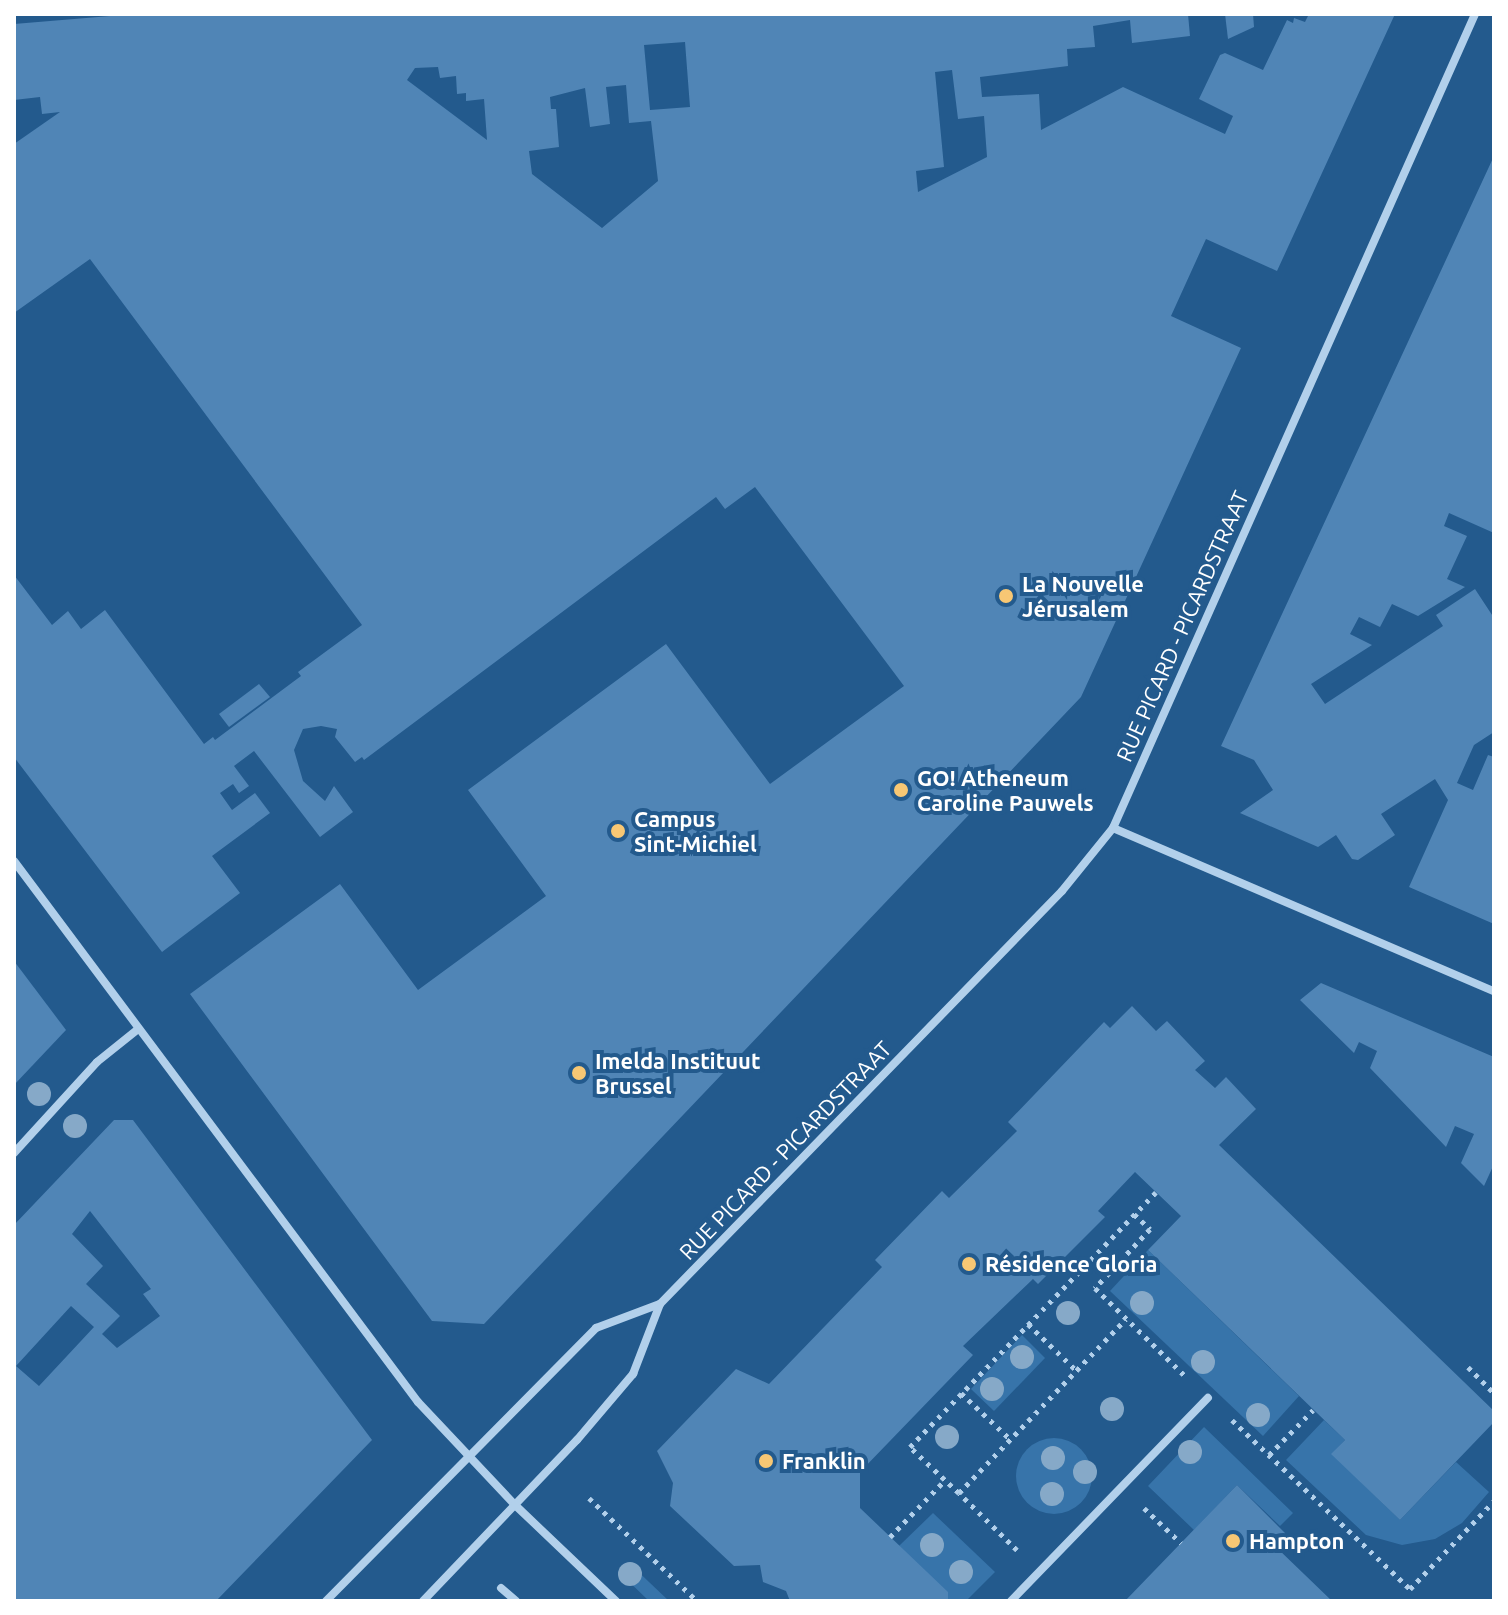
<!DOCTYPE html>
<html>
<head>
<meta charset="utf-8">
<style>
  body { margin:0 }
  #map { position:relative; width:1508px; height:1615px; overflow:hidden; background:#235a8d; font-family:Ubuntu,sans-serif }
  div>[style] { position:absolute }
  .green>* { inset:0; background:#3774aa }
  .round { border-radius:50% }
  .building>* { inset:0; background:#5085b6 }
  .path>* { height:5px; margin-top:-2.5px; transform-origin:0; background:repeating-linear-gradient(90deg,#b2d0eb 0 4px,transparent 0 10px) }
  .street>* { height:8px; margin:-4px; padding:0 4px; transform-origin:4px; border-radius:4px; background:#b2d0eb }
  .trees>* { width:24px; height:24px; margin:-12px; border-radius:50%; background:#86a9c8 }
  .dots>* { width:22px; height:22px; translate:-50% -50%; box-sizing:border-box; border:4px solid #235a8d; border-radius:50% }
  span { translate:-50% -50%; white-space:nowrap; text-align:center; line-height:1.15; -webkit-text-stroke:8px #235a8d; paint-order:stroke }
  .poi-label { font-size:22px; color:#fff; font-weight:700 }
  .left { translate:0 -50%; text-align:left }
  .street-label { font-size:22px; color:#fff }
  .frame { position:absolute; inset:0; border:16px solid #fff; pointer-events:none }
</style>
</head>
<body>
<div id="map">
  <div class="green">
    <div style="clip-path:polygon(1148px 1250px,1299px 1396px,1263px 1436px,1110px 1291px)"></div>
    <div style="clip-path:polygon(1022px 1335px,1045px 1358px,994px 1411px,971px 1389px)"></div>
    <div style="clip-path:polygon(1324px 1420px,1345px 1440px,1332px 1454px,1400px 1520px,1456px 1462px,1489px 1492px,1462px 1523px,1435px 1539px,1402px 1545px,1366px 1535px,1286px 1460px)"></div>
    <div style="clip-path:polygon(1204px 1427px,1293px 1513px,1280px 1526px,1237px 1485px,1194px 1530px,1148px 1486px)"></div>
    <div class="round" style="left:1016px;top:1438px;width:76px;height:76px"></div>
    <div style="clip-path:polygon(933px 1513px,995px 1572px,966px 1601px,948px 1601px,899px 1546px)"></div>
    <div style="clip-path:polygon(629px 1563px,669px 1601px,649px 1601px,620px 1573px)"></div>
  </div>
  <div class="building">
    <div style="clip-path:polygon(evenodd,134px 14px,1188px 14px,1190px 36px,1132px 43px,1130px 20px,1093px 26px,1095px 47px,1067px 49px,1068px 66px,980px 77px,982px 97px,1039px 94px,1041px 130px,1123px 87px,1225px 134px,1233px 116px,1199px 99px,1220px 55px,1225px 53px,1263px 70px,1287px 20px,1293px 23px,1294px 18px,1305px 22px,1309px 14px,1395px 14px,1277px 271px,1206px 239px,1171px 316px,1241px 348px,1081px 697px,484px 1324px,432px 1321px,190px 994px,340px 884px,418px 990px,546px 896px,468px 790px,666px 644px,770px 784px,904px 686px,755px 487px,725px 509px,716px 497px,364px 760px,362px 757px,355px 762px,335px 737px,337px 729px,321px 726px,303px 729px,294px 750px,303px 781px,325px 801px,334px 786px,353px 812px,320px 837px,254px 751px,234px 766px,249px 786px,239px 793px,233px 784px,220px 793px,232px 810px,255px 793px,270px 813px,212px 856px,240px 893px,162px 952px,14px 757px,14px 575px,52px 625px,68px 611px,81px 629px,105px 610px,204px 744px,213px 737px,215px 740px,301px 676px,298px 672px,362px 625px,90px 259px,14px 313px,14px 144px,60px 112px,42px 114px,40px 97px,14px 100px,14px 24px,134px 14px,685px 42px,690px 107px,650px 110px,644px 45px,685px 42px,134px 14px,438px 67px,440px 78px,456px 76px,457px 94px,466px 93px,466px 101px,484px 99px,487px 140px,407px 80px,415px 68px,438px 67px,134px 14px,952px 70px,958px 119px,984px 116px,987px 157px,918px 192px,916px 171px,944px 167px,935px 72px,952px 70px,134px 14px,626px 85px,629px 123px,651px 121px,658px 181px,602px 228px,532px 174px,529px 151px,559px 147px,556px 109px,551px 109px,550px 97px,585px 88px,590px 127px,610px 124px,606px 87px,626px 85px)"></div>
    <div style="clip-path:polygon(1225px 14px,1253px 14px,1254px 27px,1228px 39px)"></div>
    <div style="clip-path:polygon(1494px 156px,1494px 533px,1449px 513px,1444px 526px,1467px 536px,1447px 579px,1465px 587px,1418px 616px,1392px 604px,1380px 627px,1359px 617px,1350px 634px,1372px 645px,1311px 684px,1325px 704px,1443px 626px,1436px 615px,1475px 589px,1494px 618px,1494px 732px,1474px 745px,1457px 783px,1473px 790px,1488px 755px,1494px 757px,1494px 924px,1409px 887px,1448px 800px,1435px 779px,1381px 814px,1395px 835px,1358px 860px,1352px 859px,1336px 835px,1318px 847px,1240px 813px,1273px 790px,1254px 760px,1221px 746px)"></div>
    <div style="clip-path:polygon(259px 684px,270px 697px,229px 727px,219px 714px)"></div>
    <div style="clip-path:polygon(14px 961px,66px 1030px,14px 1085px)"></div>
    <div style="clip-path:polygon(1321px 983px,1494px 1057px,1494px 1164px,1484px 1186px,1461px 1163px,1474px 1134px,1455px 1126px,1446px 1147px,1370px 1068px,1377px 1051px,1359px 1042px,1354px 1053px,1300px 1000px)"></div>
    <div style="clip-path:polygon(1132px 1006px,1156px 1031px,1167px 1021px,1205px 1061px,1195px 1070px,1215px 1088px,1226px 1077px,1256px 1109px,1219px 1145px,1494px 1411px,1494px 1422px,1400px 1520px,1331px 1454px,1345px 1440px,1148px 1250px,1181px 1216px,1135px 1172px,1098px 1211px,1105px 1217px,1038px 1284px,1033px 1279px,963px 1346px,973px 1355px,860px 1472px,860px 1508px,948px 1592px,948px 1601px,790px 1601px,786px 1591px,763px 1582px,760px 1565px,734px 1566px,670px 1506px,673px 1483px,657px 1451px,736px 1369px,769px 1384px,882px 1267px,875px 1260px,942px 1191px,949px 1198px,1017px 1131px,1008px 1122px,1104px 1022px,1110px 1028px)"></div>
    <div style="clip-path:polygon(evenodd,114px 1120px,133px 1120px,372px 1440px,216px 1601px,14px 1601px,14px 1225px,114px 1120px,90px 1211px,151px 1289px,143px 1294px,160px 1316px,117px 1348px,102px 1334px,120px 1316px,86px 1284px,103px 1266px,72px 1234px,90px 1211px,114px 1120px,71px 1306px,94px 1327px,39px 1386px,16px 1366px,71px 1306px)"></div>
    <div style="clip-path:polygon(1237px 1485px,1285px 1533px,1285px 1539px,1277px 1548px,1332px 1601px,1125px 1601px)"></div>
  </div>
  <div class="path">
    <div style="left:1134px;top:1214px;width:22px;rotate:43deg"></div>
    <div style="left:1150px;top:1229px;width:81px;rotate:133deg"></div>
    <div style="left:1095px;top:1288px;width:124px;rotate:44.3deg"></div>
    <div style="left:1028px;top:1324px;width:66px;rotate:43.8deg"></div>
    <div style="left:1468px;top:1367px;width:37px;rotate:45deg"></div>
    <div style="left:961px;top:1393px;width:67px;rotate:43.2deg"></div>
    <div style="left:1232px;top:1420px;width:245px;rotate:43.5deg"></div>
    <div style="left:1410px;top:1589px;width:122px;rotate:-46.3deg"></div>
    <div style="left:1269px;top:1455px;width:63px;rotate:-45.6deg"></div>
    <div style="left:959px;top:1493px;width:67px;rotate:-136.8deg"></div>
    <div style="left:910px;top:1447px;width:354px;rotate:-46deg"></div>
    <div style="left:589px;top:1498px;width:149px;rotate:43.6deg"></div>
    <div style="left:1144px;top:1508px;width:51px;rotate:43.4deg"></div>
    <div style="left:890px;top:1537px;width:79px;rotate:-46deg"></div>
    <div style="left:1017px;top:1550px;width:81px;rotate:-135.5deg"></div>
    <div style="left:959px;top:1493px;width:241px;rotate:-46.2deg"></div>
  </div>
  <div class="street">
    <div style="left:1113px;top:828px;width:414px;rotate:23.2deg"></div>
    <div style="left:14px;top:861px;width:675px;rotate:53.25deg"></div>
    <div style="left:418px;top:1402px;width:140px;rotate:46.7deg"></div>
    <div style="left:514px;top:1504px;width:141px;rotate:43.6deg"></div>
    <div style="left:14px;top:1153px;width:123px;rotate:-47.6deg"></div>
    <div style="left:97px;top:1062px;width:53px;rotate:-38.8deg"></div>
    <div style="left:501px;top:1588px;width:20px;rotate:41deg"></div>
    <div style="left:326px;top:1601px;width:384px;rotate:-45.3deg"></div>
    <div style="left:596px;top:1328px;width:68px;rotate:-20.6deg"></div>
    <div style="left:423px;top:1601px;width:223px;rotate:-46.3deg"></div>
    <div style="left:577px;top:1440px;width:87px;rotate:-49.7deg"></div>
    <div style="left:633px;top:1374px;width:75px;rotate:-68.9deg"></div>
    <div style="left:660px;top:1304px;width:576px;rotate:-45.77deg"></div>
    <div style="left:1062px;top:891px;width:81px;rotate:-51deg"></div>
    <div style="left:1113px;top:828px;width:891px;rotate:-66.02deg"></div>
    <div style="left:1011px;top:1601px;width:283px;rotate:-45.9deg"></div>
  </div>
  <div class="trees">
    <div style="left:39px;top:1094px"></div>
    <div style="left:75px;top:1126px"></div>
    <div style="left:1142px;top:1303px"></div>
    <div style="left:1068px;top:1313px"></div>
    <div style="left:1022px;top:1357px"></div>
    <div style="left:1203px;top:1362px"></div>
    <div style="left:992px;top:1389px"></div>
    <div style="left:1112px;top:1409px"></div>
    <div style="left:1258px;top:1415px"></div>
    <div style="left:947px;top:1437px"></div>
    <div style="left:1190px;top:1452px"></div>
    <div style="left:1053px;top:1458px"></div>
    <div style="left:1085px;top:1472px"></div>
    <div style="left:1052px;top:1494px"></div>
    <div style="left:932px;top:1545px"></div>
    <div style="left:961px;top:1572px"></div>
    <div style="left:630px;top:1574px"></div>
  </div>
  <div class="dots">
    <div style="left:1006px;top:596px;background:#f7c774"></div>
    <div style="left:901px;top:790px;background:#f7c774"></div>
    <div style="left:618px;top:831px;background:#f7c774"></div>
    <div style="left:579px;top:1073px;background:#f7c774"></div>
    <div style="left:969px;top:1264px;background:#f7c774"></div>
    <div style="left:766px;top:1461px;background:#f7c774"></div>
    <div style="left:1233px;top:1541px;background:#f7c774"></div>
  </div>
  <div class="poi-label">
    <span class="left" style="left:1022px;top:596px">La Nouvelle<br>Jérusalem</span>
    <span class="left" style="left:917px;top:790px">GO! Atheneum<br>Caroline Pauwels</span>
    <span class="left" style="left:634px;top:831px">Campus<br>Sint-Michiel</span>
    <span class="left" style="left:595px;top:1073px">Imelda Instituut<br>Brussel</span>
    <span class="left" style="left:985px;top:1264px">Résidence Gloria</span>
    <span class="left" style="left:782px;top:1461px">Franklin</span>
    <span class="left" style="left:1249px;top:1541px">Hampton</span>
  </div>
  <div class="street-label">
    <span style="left:1182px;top:626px;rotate:-66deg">RUE PICARD - PICARDSTRAAT</span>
    <span style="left:785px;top:1150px;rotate:-46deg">RUE PICARD - PICARDSTRAAT</span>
  </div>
  <div class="frame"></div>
</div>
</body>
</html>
